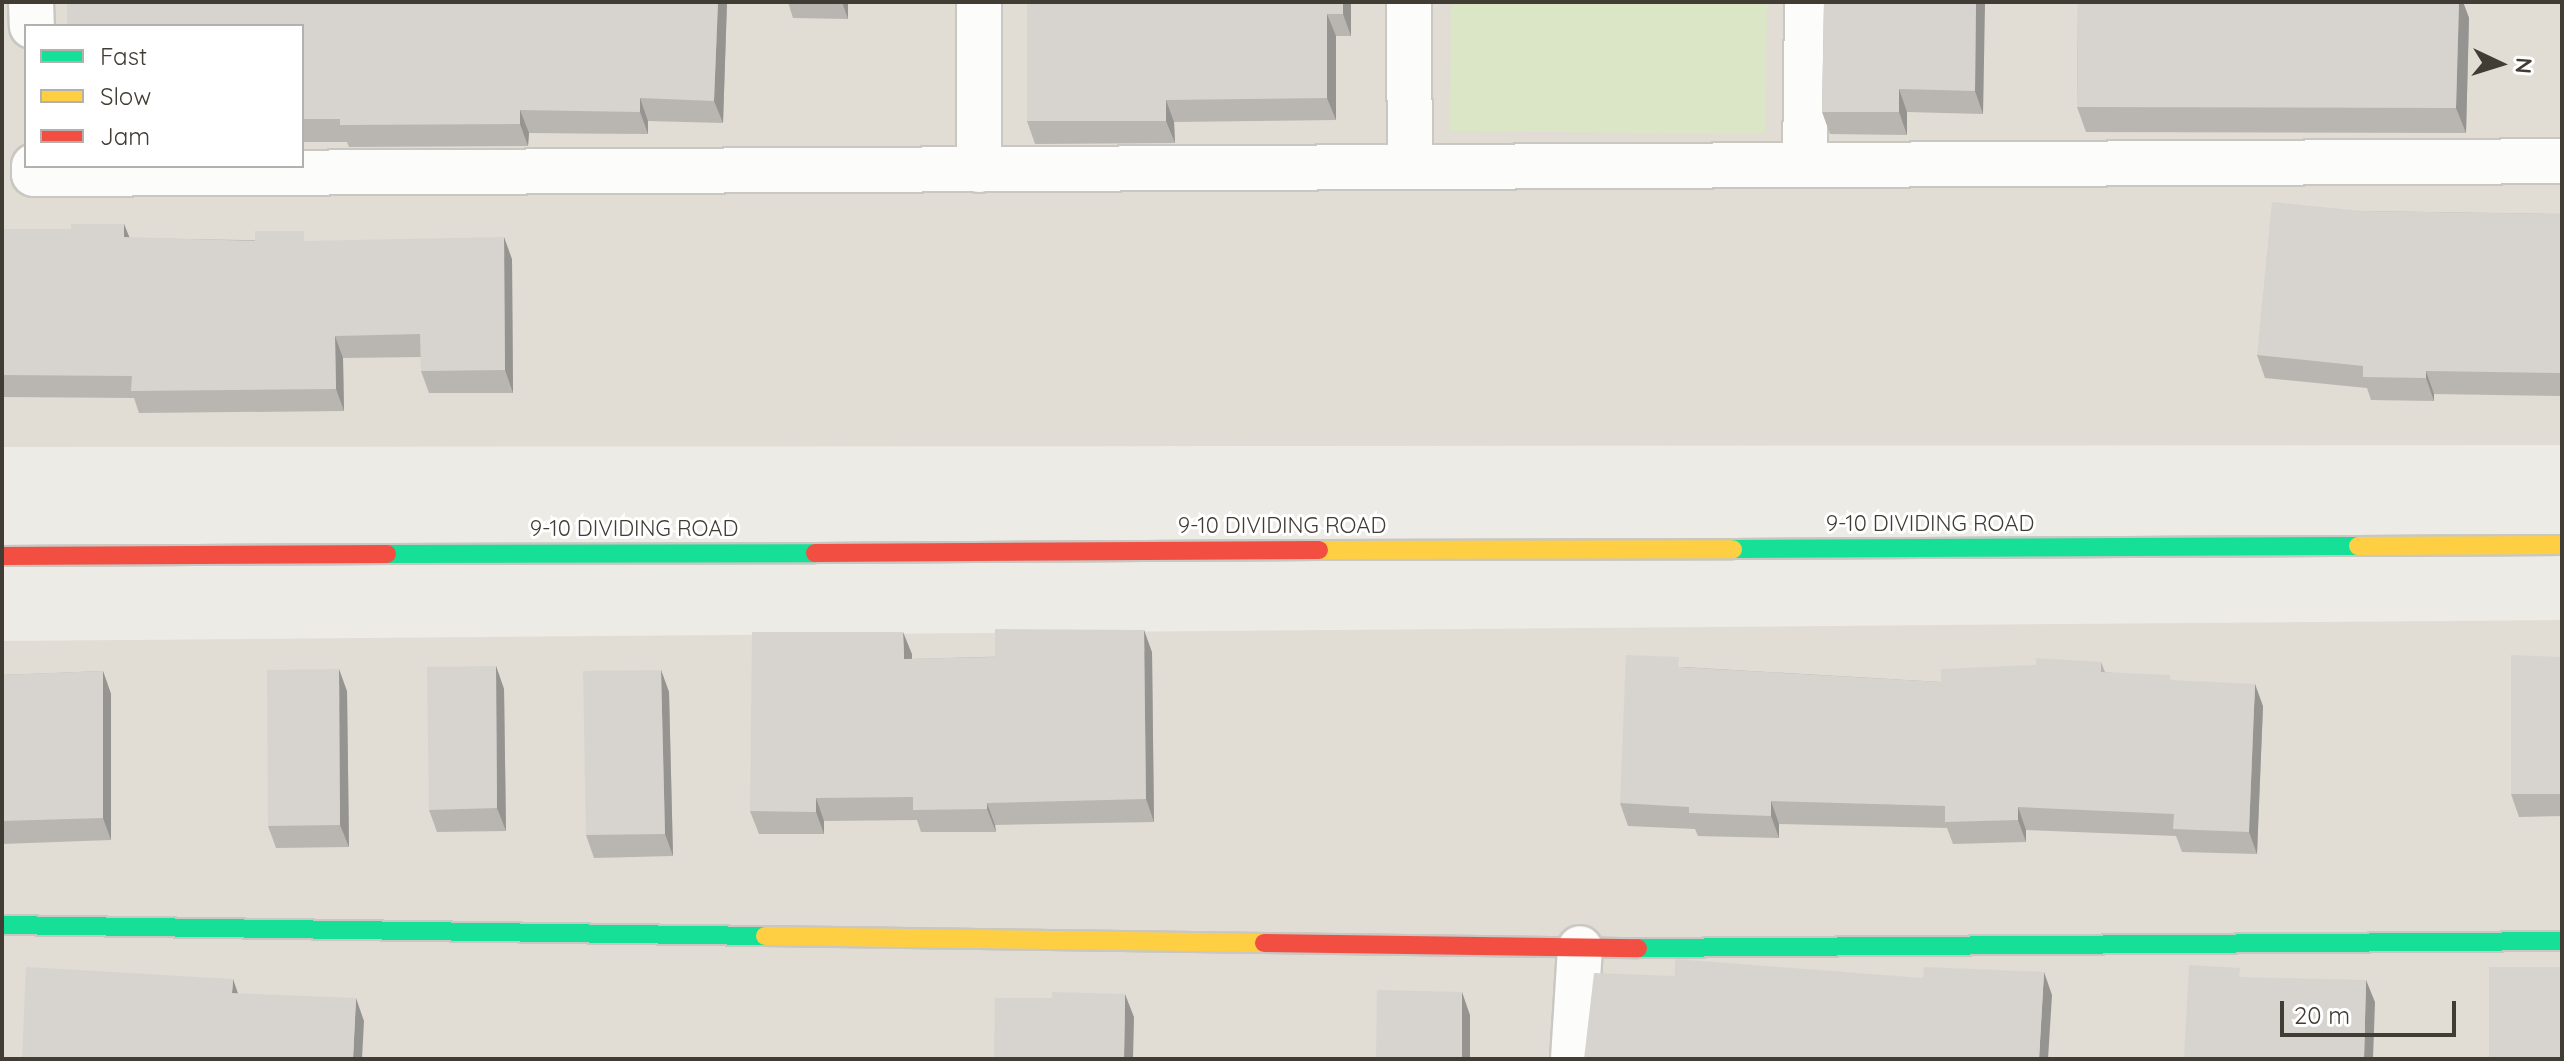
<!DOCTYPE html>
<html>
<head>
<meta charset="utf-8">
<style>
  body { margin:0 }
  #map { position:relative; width:2564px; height:1061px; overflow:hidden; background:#edebe6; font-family:Quicksand,sans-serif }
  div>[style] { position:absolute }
  .residential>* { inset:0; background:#e1dcd4 }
  .green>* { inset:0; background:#dbe6c7 }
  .roads { filter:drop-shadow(2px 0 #c9c7c2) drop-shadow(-2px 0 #c9c7c2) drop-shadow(0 2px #c9c7c2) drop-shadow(0 -2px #c9c7c2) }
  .street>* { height:44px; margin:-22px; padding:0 22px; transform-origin:22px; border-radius:22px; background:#fcfcfb }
  .fast>* { height:18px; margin:-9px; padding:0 9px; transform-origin:9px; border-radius:9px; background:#16e098 }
  .slow>* { height:18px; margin:-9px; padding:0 9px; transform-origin:9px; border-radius:9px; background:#ffcf43 }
  .jam>* { height:18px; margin:-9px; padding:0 9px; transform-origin:9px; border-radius:9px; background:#f24e42 }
  .wall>* { inset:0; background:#b9b6b2 }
  .shaded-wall>* { inset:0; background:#969491 }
  .building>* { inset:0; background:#d7d4cf }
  span { translate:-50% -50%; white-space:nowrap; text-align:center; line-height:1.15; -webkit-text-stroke:6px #fff; paint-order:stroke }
  .street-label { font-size:22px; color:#413c34 }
  .frame { position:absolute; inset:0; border:4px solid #413c34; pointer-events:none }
  .legend { position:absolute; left:24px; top:24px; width:280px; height:144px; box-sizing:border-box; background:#fff; border:2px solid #b3b1ae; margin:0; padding:10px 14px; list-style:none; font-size:24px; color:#413c34 }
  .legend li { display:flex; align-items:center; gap:16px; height:40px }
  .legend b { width:40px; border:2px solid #b3b1ae }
  .north { position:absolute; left:2460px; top:24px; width:80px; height:80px; -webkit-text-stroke:6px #fff; paint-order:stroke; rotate:94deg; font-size:22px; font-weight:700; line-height:32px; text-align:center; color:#413c34 }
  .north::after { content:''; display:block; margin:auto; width:28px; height:36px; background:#413c34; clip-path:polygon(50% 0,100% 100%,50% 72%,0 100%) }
  .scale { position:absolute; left:2280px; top:1001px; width:176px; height:36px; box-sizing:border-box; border:4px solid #413c34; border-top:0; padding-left:10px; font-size:24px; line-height:28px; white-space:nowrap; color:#413c34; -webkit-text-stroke:6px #fff; paint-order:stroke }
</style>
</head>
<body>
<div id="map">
  <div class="residential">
    <div style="clip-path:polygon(evenodd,2px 2px,2562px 2px,2562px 445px,2px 447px,2px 2px,26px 26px,302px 26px,302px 166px,26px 166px,26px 26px)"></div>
    <div style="clip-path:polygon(2562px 620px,2562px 1059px,2px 1059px,2px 641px)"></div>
  </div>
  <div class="green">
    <div style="clip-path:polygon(1451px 2px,1767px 2px,1765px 134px,1450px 131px)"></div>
  </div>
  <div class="roads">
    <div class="street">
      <div style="left:31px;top:2px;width:24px;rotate:88deg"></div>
      <div style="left:979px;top:2px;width:168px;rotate:90deg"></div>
      <div style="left:1409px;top:2px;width:165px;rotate:89.7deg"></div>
      <div style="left:1805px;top:165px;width:163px;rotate:-89.3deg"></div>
      <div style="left:34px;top:166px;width:8px;rotate:90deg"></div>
      <div style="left:34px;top:174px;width:2528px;rotate:-0.29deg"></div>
      <div style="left:1573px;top:1059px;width:111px;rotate:-86.4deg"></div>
    </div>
    <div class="fast">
      <div style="left:1733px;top:549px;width:625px;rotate:-0.28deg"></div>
      <div style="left:387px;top:554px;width:428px;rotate:-0.1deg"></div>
      <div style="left:2px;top:925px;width:763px;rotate:0.83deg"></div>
      <div style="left:1638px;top:948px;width:924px;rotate:-0.43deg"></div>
    </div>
    <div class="slow">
      <div style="left:2358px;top:546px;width:204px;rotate:-0.3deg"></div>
      <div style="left:1319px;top:550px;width:414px;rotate:-0.1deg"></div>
      <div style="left:765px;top:936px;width:499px;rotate:0.8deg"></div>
    </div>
    <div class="jam">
      <div style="left:815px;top:553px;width:504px;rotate:-0.34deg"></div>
      <div style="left:2px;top:556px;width:385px;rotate:-0.3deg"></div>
      <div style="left:1264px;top:943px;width:374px;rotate:0.8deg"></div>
    </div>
  </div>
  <div class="wall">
    <div style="clip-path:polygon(67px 2px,727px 2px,723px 123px,648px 121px,648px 134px,529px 133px,528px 146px,349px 147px,347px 142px,302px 142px,302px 26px)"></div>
    <div style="clip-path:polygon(788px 2px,848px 2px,848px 19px,793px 18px)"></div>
    <div style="clip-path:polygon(1027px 2px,1351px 2px,1351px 36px,1336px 36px,1336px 120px,1174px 122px,1175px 143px,1035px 144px,1027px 121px)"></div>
    <div style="clip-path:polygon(1824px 2px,1984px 2px,1983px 114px,1907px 112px,1907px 135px,1830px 134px,1822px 112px)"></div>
    <div style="clip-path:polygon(2078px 2px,2463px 2px,2469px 18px,2466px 133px,2086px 132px,2077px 107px)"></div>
    <div style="clip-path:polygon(2362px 211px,2562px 214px,2562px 396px,2434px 394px,2434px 401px,2371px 400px,2367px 388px,2265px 378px,2257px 355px)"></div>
    <div style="clip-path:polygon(124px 224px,129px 238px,307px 241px,512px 259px,513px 393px,429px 393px,421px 371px,421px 357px,343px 358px,344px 411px,139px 413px,134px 398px,4px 397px,4px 418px,2px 418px,2px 229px,71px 229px)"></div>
    <div style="clip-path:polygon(1152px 652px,1154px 822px,995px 825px,996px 832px,921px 832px,917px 820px,824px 821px,824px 834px,759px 834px,750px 811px,912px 654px,912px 659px)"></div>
    <div style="clip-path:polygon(2562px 657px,2562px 816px,2519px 817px,2511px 794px)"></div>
    <div style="clip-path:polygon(2101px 662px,2105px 672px,2172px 680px,2263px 706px,2257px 854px,2182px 852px,2176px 836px,2026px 830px,2026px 842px,1953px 844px,1947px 828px,1779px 824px,1779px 838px,1698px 836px,1695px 829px,1628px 826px,1620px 803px,1683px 667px,1941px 682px,2036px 665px)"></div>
    <div style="clip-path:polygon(496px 666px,504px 689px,506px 831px,437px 832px,429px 810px)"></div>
    <div style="clip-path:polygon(661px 670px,669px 692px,673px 856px,594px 858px,586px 835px)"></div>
    <div style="clip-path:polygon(103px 671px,111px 694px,111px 840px,2px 844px,2px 675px)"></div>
    <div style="clip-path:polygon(347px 691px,349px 847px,276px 848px,268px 826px)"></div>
  </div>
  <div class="shaded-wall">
    <div style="clip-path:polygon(718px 2px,727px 2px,723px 123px,714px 101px)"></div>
    <div style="clip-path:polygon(842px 2px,848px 2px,848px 19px)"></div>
    <div style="clip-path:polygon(1343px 2px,1351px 2px,1351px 36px,1343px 14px)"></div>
    <div style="clip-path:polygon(1976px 2px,1984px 2px,1985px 5px,1983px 114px,1975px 91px)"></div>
    <div style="clip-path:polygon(2459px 2px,2463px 2px,2469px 18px,2466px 133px,2456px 108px)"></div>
    <div style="clip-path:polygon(1327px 14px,1336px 36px,1336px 120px,1327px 98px)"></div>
    <div style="clip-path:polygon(1899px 89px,1907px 112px,1907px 135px,1899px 112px)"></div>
    <div style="clip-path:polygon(640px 98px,648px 121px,648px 134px,640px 112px)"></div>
    <div style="clip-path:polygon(1166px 100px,1174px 122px,1175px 143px,1166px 121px)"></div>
    <div style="clip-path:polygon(520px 110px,529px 133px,528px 146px,520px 124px)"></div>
    <div style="clip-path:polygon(124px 224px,133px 246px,124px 237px)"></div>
    <div style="clip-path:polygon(504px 237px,512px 259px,513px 393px,505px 370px)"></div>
    <div style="clip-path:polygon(335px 336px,343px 358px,344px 411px,336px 389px)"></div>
    <div style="clip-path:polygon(2426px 371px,2434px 394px,2434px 401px,2426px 378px)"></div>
    <div style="clip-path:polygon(2px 393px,4px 397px,4px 418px,2px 413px)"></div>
    <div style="clip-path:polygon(1144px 630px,1152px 652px,1154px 822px,1146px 799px)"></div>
    <div style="clip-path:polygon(903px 632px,912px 654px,912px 682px,904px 659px)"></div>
    <div style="clip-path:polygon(496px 666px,504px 689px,506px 831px,497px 808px)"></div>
    <div style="clip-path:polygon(339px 669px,347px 691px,349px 847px,340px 825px)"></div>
    <div style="clip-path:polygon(661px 670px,669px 692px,673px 856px,665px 834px)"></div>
    <div style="clip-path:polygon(103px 671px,111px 694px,111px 840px,103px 818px)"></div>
    <div style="clip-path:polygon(2255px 684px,2263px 706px,2257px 854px,2249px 832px)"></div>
    <div style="clip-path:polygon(816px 798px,824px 821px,824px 834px,816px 812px)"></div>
    <div style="clip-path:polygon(1771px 801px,1779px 824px,1779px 838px,1771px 816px)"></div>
    <div style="clip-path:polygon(987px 803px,995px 825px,996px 832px,987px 809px)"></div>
    <div style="clip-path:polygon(2018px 807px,2026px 830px,2026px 842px,2018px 820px)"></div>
    <div style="clip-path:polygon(2044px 972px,2052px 995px,2048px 1059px,2039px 1059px)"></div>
    <div style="clip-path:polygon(233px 979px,241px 1002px,232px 993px)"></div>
    <div style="clip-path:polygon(2366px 980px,2375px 1002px,2373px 1059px,2364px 1059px)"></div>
    <div style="clip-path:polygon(1462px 992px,1470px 1015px,1470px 1059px,1462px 1059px)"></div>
    <div style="clip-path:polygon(1125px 994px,1134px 1017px,1133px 1059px,1124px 1059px)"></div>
    <div style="clip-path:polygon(356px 998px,364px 1021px,362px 1059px,353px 1059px)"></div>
  </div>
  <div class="building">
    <div style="clip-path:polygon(67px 2px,718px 2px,714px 101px,640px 98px,640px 112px,520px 110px,520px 124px,340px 125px,340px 119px,302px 119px,302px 26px,67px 26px)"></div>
    <div style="clip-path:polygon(1027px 2px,1343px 2px,1343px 14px,1327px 14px,1327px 98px,1166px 100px,1166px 121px,1027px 121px)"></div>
    <div style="clip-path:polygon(1824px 2px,1976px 2px,1975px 91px,1899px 89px,1899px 112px,1822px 112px)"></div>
    <div style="clip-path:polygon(2078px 2px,2459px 2px,2456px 108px,2077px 107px)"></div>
    <div style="clip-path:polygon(2272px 202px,2362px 211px,2562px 214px,2562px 373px,2426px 371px,2426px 378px,2363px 377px,2363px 366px,2257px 355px)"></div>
    <div style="clip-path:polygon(71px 224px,124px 224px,124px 237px,255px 241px,255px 231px,304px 231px,304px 241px,504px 237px,505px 370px,421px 371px,420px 334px,335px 336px,336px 389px,131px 391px,132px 376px,2px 375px,2px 229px,71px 229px)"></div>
    <div style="clip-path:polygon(995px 629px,1144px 630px,1146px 799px,987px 803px,987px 809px,913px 810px,913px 797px,816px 798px,816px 812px,750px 811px,752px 632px,903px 632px,904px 659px,995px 657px)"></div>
    <div style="clip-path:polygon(1626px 655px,1679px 657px,1678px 667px,1941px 682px,1941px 669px,2036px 665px,2036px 658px,2101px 662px,2101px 672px,2170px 675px,2170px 680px,2255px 684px,2249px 832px,2173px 829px,2174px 814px,2018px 807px,2018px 820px,1945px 822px,1945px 806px,1771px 801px,1771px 816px,1689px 813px,1689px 807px,1620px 803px)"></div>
    <div style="clip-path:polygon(2511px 655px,2562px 657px,2562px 794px,2511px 794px)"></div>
    <div style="clip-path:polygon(496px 666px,497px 808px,429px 810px,427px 667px)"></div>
    <div style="clip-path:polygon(339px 669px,340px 825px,268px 826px,267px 670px)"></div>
    <div style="clip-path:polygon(661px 670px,665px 834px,586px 835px,583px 671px)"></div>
    <div style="clip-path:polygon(103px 671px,103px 818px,2px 821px,2px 675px)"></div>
    <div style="clip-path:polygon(1675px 959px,1923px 978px,1924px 967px,2044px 972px,2039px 1059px,1584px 1059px,1594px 973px,1675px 976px)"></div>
    <div style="clip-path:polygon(2189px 965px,2240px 968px,2239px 977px,2366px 980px,2364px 1059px,2184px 1059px)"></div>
    <div style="clip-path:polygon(26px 967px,233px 979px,232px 993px,356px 998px,353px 1059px,22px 1059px)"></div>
    <div style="clip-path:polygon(2489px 967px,2562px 967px,2562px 1059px,2489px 1059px)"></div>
    <div style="clip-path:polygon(1377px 990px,1462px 992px,1462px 1059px,1376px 1059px)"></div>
    <div style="clip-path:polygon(1052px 992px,1125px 994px,1124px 1059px,994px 1059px,995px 998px,1052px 998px)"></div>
  </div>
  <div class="street-label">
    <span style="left:1930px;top:524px">9-10 DIVIDING ROAD</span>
    <span style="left:1282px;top:526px">9-10 DIVIDING ROAD</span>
    <span style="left:634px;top:529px">9-10 DIVIDING ROAD</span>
  </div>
  <div class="frame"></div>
  <ul class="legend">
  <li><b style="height:10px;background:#16e098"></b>Fast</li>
  <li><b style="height:10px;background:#ffcf43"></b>Slow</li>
  <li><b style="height:10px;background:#f24e42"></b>Jam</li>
  </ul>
  <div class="north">N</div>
  <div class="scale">20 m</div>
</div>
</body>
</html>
